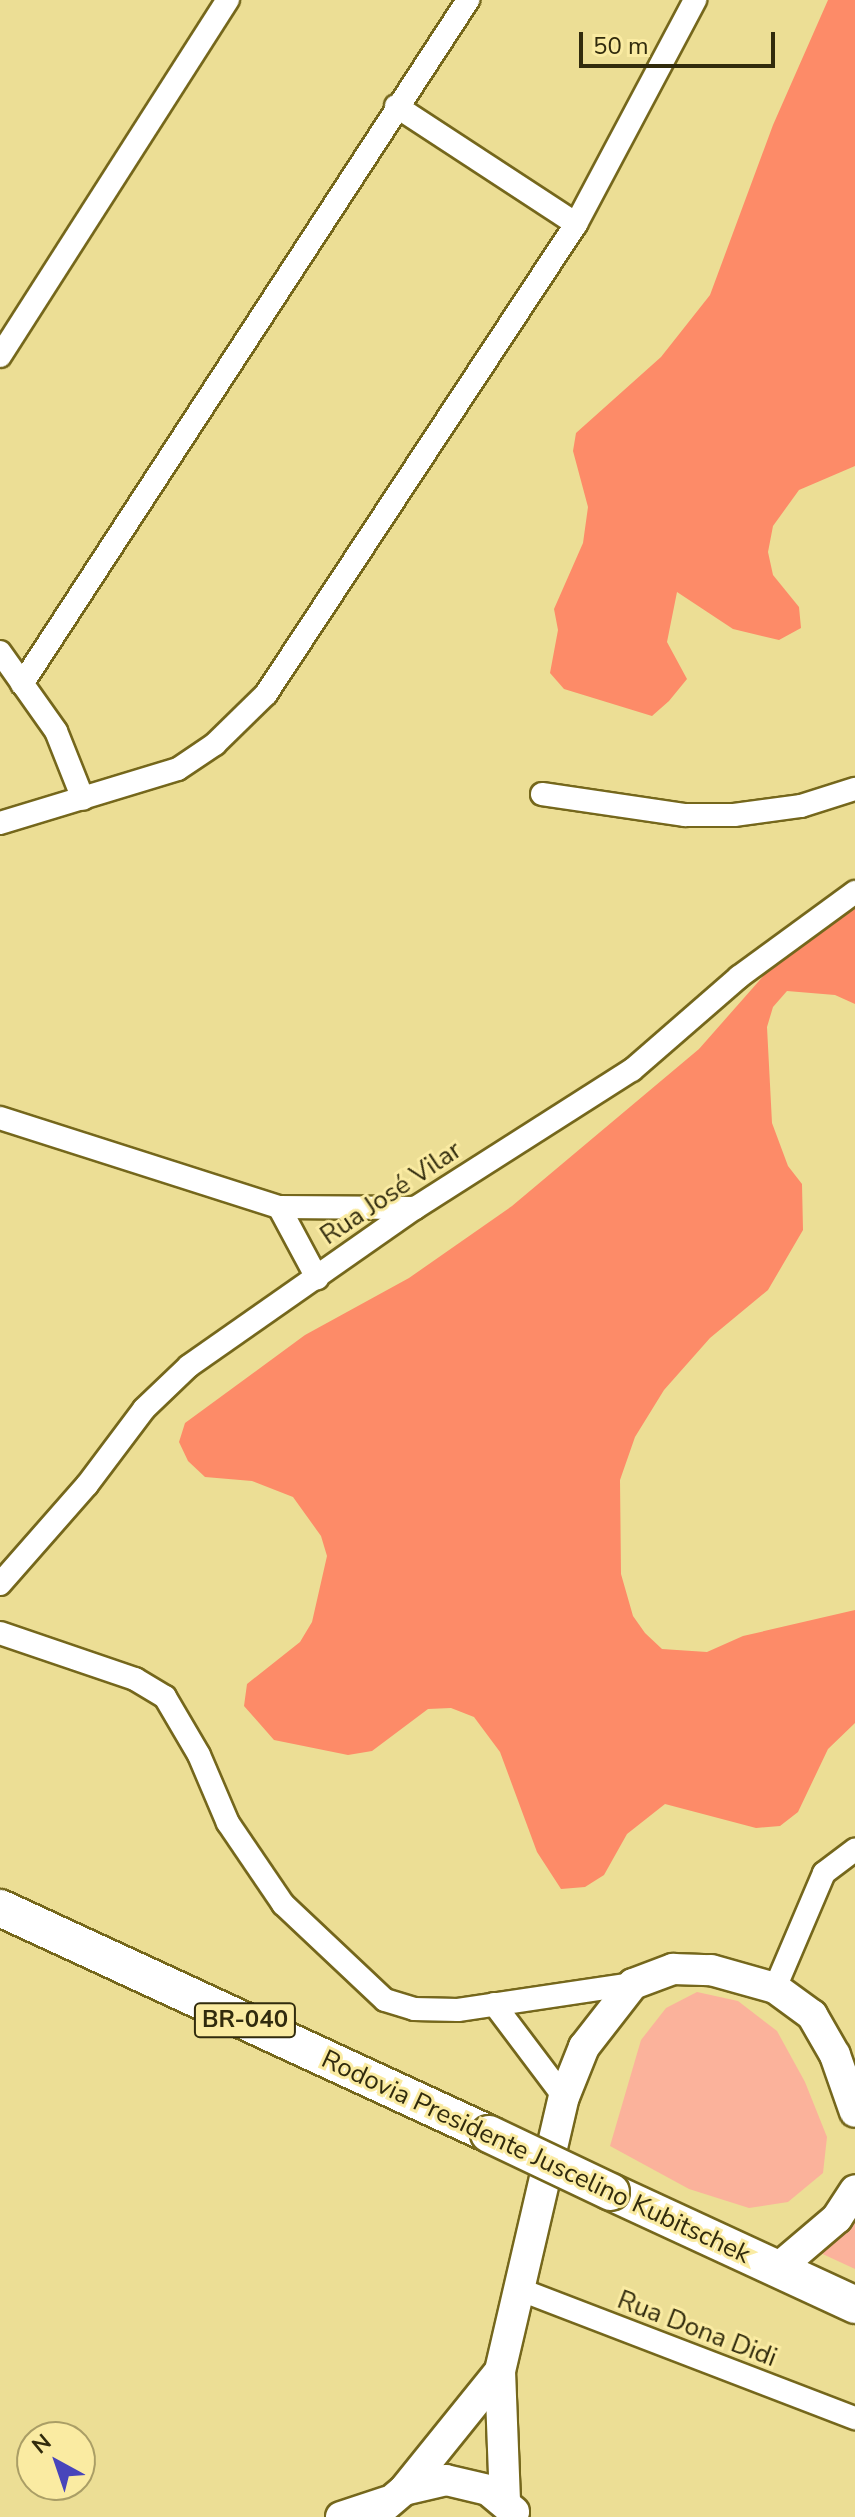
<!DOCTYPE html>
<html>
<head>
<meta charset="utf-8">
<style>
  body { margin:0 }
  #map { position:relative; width:855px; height:2517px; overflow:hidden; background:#ecde95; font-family:"Nunito Sans",sans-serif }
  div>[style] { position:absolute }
  .green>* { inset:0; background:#fbb29b }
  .forest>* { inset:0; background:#fd8b68 }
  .roads { filter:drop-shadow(2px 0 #75671c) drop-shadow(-2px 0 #75671c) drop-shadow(0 2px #75671c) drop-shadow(0 -2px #75671c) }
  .minor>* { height:22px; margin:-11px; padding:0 11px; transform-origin:11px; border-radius:11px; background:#fff }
  .secondary>* { height:30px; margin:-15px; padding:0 15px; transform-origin:15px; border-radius:15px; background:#fff }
  .trunk>* { height:36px; margin:-18px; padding:0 18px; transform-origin:18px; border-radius:18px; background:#fff }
  .bridges { filter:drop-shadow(2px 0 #75671c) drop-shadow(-2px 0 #75671c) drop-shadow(0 2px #75671c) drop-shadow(0 -2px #75671c) }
  .trunk-bridge>* { height:36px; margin:-18px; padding:0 18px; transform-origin:18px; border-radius:18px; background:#fff }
  span { translate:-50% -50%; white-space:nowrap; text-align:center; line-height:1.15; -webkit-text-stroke:6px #faeba2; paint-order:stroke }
  .shield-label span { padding:2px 6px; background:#faeba2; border:2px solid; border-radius:6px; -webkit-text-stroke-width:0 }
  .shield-label { font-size:24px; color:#312b0d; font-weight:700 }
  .street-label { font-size:26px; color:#312b0d }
  .north { position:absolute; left:16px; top:2421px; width:80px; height:80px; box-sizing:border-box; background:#faeba2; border:2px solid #aa9e66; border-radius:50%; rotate:320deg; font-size:22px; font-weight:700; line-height:32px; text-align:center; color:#312b0d }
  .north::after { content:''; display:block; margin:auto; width:28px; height:36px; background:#4845bb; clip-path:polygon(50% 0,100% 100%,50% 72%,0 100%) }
  .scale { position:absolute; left:579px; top:32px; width:196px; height:36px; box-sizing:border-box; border:4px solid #312b0d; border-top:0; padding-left:10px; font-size:24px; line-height:28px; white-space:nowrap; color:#312b0d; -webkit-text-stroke:6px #faeba2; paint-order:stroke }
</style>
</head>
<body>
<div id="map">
  <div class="green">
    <div style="clip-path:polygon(697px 1992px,738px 2001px,777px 2031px,805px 2082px,827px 2137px,823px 2173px,788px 2202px,749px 2208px,689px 2189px,610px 2146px,641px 2040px,666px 2008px)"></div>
    <div style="clip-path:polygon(855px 2214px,855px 2269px,814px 2250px)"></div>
  </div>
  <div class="forest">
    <div style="clip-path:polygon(828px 0,855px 0,855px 466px,799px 490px,773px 526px,768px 552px,773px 575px,799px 607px,801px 628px,779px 640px,733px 629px,677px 592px,667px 642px,687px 679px,669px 701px,652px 716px,564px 689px,550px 673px,558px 630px,554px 609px,583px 543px,588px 507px,573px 451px,576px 433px,661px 357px,710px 295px,773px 125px)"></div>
    <div style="clip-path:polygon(855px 903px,855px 1004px,835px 995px,787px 991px,773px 1007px,767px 1027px,772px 1123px,788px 1166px,802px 1184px,803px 1230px,768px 1290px,710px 1338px,664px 1390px,635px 1437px,620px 1480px,621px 1574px,633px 1616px,645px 1633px,662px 1649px,707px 1652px,743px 1636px,855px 1610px,855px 1723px,828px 1749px,798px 1812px,780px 1826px,756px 1828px,665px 1804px,627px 1834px,604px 1875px,585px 1887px,561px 1889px,537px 1852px,500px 1752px,474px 1717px,451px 1708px,428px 1709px,372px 1751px,348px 1755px,274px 1740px,244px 1706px,247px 1684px,300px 1642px,312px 1622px,327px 1556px,321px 1536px,293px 1497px,252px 1481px,205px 1477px,188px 1461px,179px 1442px,185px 1423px,305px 1335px,409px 1278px,512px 1206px,699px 1049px,773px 965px)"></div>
  </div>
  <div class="roads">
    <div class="minor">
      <div style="left:396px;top:106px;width:215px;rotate:33.2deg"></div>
      <div style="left:0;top:356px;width:423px;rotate:-57.4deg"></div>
      <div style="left:0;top:652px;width:97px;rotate:54.7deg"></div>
      <div style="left:56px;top:731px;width:73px;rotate:68.3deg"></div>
      <div style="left:22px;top:684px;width:817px;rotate:-56.89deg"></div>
      <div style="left:542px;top:794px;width:145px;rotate:8.4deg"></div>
      <div style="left:685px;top:815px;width:49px"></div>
      <div style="left:734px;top:815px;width:68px;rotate:-7.7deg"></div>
      <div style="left:801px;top:806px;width:57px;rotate:-17.5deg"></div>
      <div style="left:0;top:823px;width:186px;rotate:-16.9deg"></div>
      <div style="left:178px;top:769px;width:45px;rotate:-34deg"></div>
      <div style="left:215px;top:744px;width:71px;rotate:-44.4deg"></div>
      <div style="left:266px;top:694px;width:563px;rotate:-56.59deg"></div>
      <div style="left:576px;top:224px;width:254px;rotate:-62deg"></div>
      <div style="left:0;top:1118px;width:293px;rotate:17.7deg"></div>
      <div style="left:279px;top:1207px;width:136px;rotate:0.4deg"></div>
      <div style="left:279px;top:1207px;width:81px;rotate:61.8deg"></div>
      <div style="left:0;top:1584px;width:132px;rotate:-48.7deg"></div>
      <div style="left:87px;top:1485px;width:95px;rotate:-53.1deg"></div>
      <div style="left:144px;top:1409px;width:62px;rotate:-43.7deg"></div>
      <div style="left:189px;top:1366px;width:276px;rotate:-35deg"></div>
      <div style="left:415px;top:1208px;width:257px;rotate:-32.5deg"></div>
      <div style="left:632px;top:1070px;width:142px;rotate:-41deg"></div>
      <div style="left:739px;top:977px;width:144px;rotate:-36.2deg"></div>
      <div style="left:0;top:1633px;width:143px;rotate:18.8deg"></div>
      <div style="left:135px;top:1679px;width:35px;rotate:31deg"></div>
      <div style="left:165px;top:1697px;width:67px;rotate:59.6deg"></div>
      <div style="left:199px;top:1755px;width:74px;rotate:66.9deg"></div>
      <div style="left:228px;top:1823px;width:98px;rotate:55.8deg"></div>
      <div style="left:283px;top:1904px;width:140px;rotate:43.3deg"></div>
      <div style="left:385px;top:2000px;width:30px;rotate:17deg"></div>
      <div style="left:414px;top:2009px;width:44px;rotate:1.3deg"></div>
      <div style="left:458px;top:2010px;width:177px;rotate:-8.5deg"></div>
      <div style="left:775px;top:1988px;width:125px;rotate:-66.9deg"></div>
      <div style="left:824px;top:1873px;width:39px;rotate:-37deg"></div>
      <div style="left:494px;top:2004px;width:116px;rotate:53deg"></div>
      <div style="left:521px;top:2290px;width:358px;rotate:21deg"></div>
    </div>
    <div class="secondary">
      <div style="left:776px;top:2270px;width:80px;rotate:-40.4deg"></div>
      <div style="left:837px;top:2218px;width:33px;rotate:-57deg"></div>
      <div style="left:404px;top:2490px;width:153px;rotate:-51.1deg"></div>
      <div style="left:505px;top:2501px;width:130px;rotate:-92.2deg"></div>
      <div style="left:500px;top:2371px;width:281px;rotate:-76.9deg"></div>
      <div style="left:564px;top:2097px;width:54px;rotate:-68.2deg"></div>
      <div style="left:584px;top:2047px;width:80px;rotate:-52.1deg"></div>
      <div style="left:633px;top:1984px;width:43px;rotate:-20.6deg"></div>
      <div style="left:673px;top:1969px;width:38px;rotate:2deg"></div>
      <div style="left:711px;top:1970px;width:66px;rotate:15.7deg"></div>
      <div style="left:775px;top:1988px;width:46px;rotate:36.1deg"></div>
      <div style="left:812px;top:2015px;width:46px;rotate:60.1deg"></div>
      <div style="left:835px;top:2055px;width:60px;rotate:70.7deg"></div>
      <div style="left:341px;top:2517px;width:47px;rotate:-18.4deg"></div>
      <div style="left:372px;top:2517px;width:42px;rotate:-40.2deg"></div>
      <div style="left:404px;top:2490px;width:43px;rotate:-13.4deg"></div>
      <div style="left:446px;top:2480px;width:43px;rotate:13.4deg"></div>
      <div style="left:488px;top:2490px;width:34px;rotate:40deg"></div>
    </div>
    <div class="trunk">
      <div style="left:0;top:1908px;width:539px;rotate:24.8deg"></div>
      <div style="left:611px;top:2192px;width:269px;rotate:24.8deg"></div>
    </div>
  </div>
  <div class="bridges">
    <div class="trunk-bridge">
      <div style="left:489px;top:2134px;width:135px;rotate:25.4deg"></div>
    </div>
  </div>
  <div class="shield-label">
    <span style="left:245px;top:2020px">BR-040</span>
  </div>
  <div class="street-label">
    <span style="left:391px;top:1193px;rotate:-34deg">Rua José Vilar</span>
    <span style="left:536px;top:2157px;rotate:25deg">Rodovia Presidente Juscelino Kubitschek</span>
    <span style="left:697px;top:2329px;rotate:21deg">Rua Dona Didi</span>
  </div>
  <div class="north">N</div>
  <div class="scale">50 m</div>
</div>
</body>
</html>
